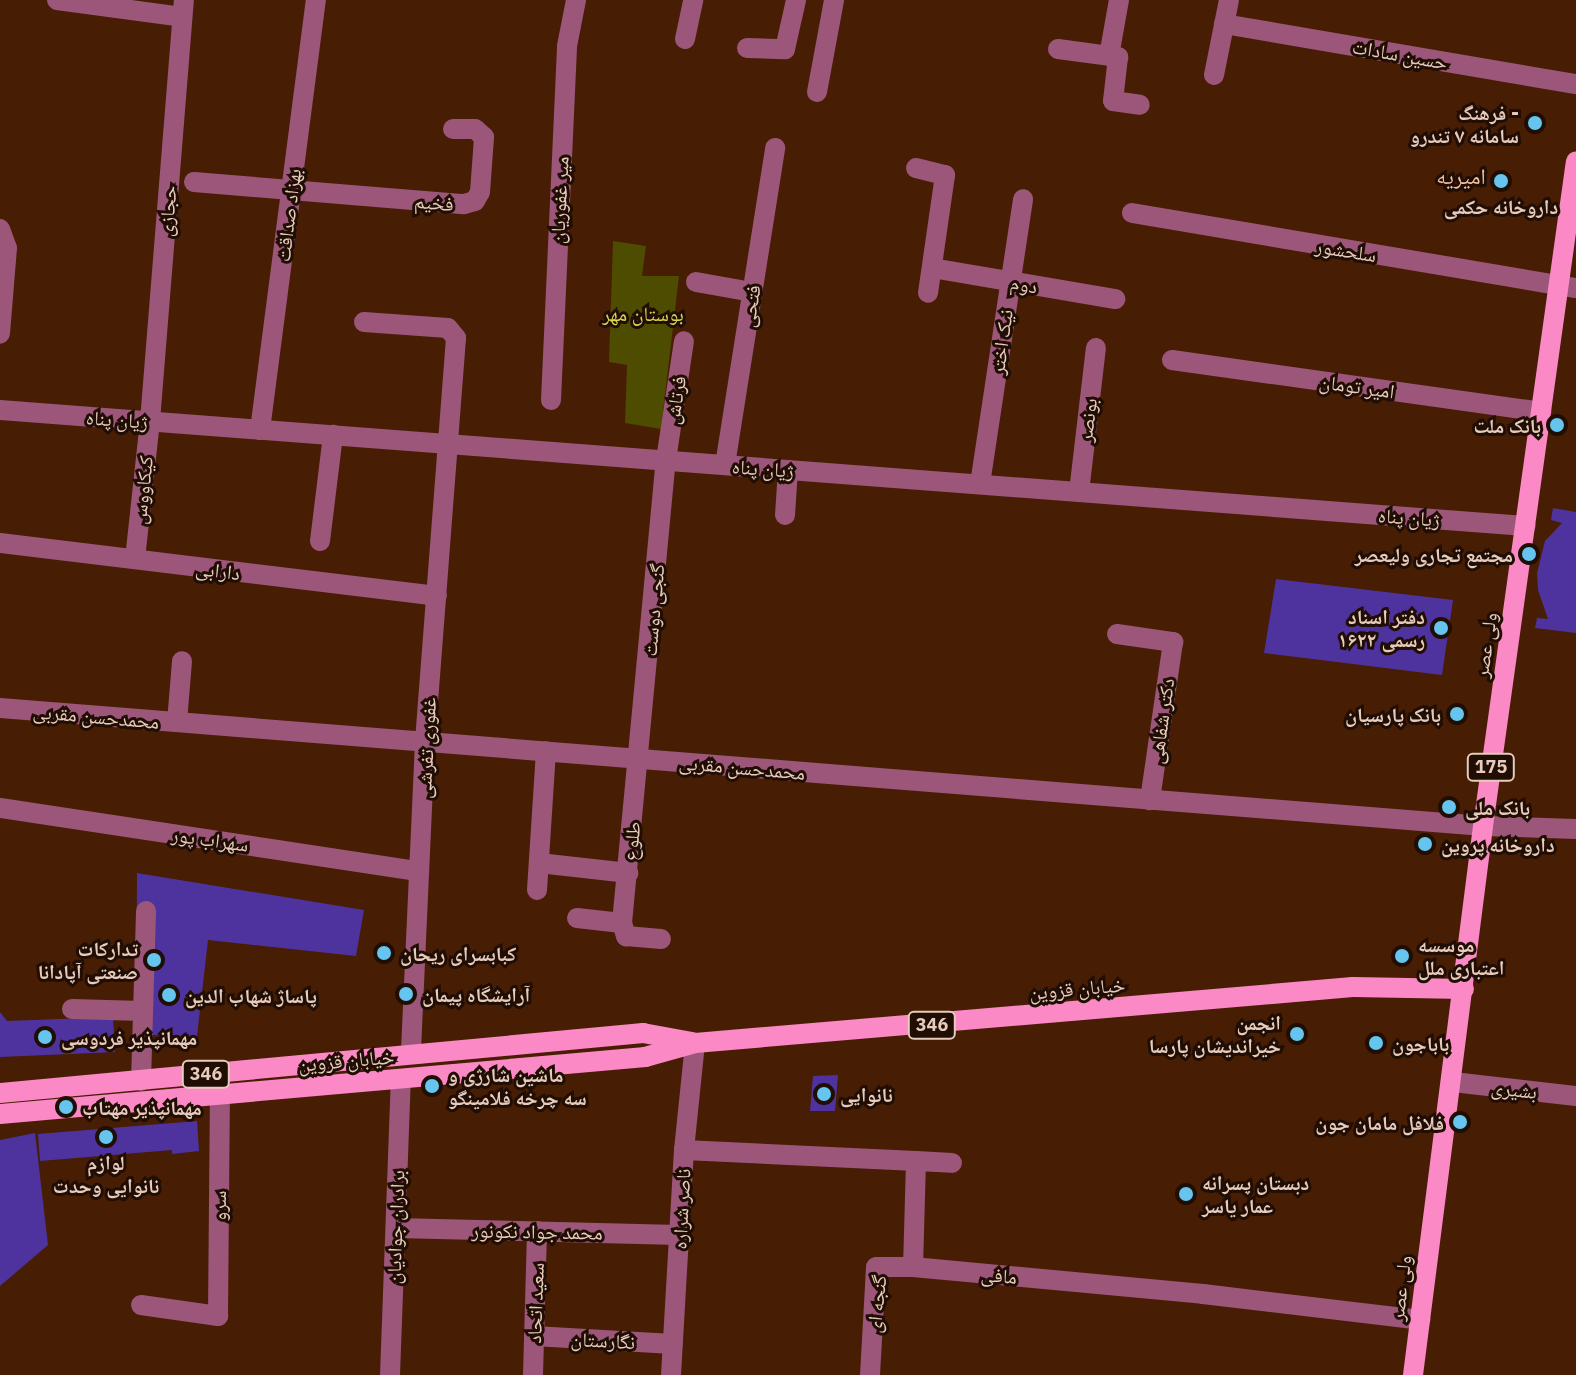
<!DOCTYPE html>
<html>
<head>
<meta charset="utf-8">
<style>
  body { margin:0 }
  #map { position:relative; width:1576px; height:1375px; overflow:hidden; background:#471d03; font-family:"IBM Plex Sans","Noto Naskh Arabic",sans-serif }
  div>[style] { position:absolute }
  .green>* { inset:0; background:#4d4c00 }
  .building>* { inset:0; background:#4e339f }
  .minor>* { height:20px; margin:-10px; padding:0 10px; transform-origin:10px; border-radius:10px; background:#9b567a }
  .major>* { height:20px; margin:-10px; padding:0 10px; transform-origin:10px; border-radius:10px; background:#fb89c5 }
  .dots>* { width:22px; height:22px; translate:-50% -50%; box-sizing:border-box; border:4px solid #200e05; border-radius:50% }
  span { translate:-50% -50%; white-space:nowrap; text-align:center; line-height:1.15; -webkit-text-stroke:6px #200e05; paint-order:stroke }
  .shield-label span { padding:2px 6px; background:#200e05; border:2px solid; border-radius:6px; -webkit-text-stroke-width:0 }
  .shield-label { font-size:18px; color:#e7cbbd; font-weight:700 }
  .street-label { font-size:20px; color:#e7cbbd }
  .poi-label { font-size:20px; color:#e7cbbd; font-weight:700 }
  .right { translate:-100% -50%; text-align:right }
  .left { translate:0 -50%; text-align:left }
  .park-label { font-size:20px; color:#d9d74c }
  .neighbourhood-label { font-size:22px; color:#f5bfa3 }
</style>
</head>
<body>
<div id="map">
  <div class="green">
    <div style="clip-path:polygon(613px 241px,646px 246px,642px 276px,679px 276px,661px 429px,625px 423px,627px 365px,609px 362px)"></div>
  </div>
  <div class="building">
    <div style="clip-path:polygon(1553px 508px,1576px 512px,1576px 633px,1535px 628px,1537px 618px,1548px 619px,1538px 590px,1537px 573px,1545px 541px,1562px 523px,1551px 520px)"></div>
    <div style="clip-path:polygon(1276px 579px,1453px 600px,1442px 675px,1264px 653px)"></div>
    <div style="clip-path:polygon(137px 873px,364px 910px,356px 956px,208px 940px,197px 1036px,148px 1035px,136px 1049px)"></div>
    <div style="clip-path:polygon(0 1012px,7px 1021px,113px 1017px,115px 1052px,0 1057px)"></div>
    <div style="clip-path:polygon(838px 1075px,835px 1111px,810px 1111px,813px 1076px)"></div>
    <div style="clip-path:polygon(197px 1121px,199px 1151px,172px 1154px,172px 1150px,40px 1161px,38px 1134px)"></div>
    <div style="clip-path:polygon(35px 1133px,48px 1245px,0 1286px,0 1140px)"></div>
  </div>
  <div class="minor">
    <div style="left:57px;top:0;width:126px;rotate:7.7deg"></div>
    <div style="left:1224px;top:24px;width:357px;rotate:9.7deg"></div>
    <div style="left:685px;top:39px;width:40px;rotate:-78deg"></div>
    <div style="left:747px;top:48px;width:38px;rotate:2deg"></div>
    <div style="left:785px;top:49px;width:50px;rotate:-77.3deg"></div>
    <div style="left:1058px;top:49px;width:61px;rotate:7.6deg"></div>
    <div style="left:1118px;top:57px;width:44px;rotate:96.5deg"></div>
    <div style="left:1113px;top:101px;width:27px;rotate:8deg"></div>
    <div style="left:1109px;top:56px;width:57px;rotate:-79.9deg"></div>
    <div style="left:1214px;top:75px;width:76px;rotate:-78.7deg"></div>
    <div style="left:817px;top:92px;width:94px;rotate:-79.5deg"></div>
    <div style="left:916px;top:168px;width:30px;rotate:14deg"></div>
    <div style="left:945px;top:175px;width:119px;rotate:98.2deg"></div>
    <div style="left:194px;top:182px;width:271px;rotate:4.7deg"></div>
    <div style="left:464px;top:204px;width:11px;rotate:-15deg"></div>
    <div style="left:475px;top:201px;width:10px;rotate:-61deg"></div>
    <div style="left:480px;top:192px;width:55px;rotate:-85.8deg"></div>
    <div style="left:484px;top:137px;width:12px;rotate:-138deg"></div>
    <div style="left:475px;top:129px;width:22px;rotate:180deg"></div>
    <div style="left:1132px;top:213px;width:450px;rotate:9.6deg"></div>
    <div style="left:0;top:229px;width:20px;rotate:70deg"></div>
    <div style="left:7px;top:248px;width:86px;rotate:94.7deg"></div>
    <div style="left:932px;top:268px;width:186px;rotate:9.6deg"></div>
    <div style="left:696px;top:282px;width:57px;rotate:10.1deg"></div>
    <div style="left:364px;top:322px;width:84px;rotate:4.1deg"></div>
    <div style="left:448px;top:328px;width:13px;rotate:51deg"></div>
    <div style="left:456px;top:338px;width:405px;rotate:94.4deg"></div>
    <div style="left:425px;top:742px;width:310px;rotate:92.6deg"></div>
    <div style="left:1172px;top:360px;width:373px;rotate:8deg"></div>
    <div style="left:551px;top:400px;width:354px;rotate:-87.4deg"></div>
    <div style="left:567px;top:46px;width:47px;rotate:-78.9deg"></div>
    <div style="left:0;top:410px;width:1530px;rotate:4.35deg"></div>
    <div style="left:260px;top:430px;width:434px;rotate:-82.6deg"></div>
    <div style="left:725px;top:465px;width:321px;rotate:-81deg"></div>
    <div style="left:980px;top:484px;width:288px;rotate:-81.4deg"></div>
    <div style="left:1079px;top:492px;width:145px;rotate:-83.3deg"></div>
    <div style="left:785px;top:515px;width:45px;rotate:-86.2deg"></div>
    <div style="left:320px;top:541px;width:107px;rotate:-83deg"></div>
    <div style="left:0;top:543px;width:440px;rotate:6.9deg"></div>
    <div style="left:135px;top:559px;width:139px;rotate:-83.8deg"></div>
    <div style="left:150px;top:421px;width:422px;rotate:-85.4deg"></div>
    <div style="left:1117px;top:634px;width:57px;rotate:8.1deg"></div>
    <div style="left:1173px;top:642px;width:160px;rotate:98.3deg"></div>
    <div style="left:0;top:708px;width:1488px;rotate:4.55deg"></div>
    <div style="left:1483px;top:826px;width:93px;rotate:1.8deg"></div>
    <div style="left:177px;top:722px;width:61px;rotate:-85.3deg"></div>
    <div style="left:0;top:808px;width:424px;rotate:8.6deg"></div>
    <div style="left:539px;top:863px;width:90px;rotate:6.4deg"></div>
    <div style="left:537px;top:890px;width:139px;rotate:-86.3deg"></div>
    <div style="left:577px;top:918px;width:45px;rotate:6.3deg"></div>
    <div style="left:622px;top:923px;width:465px;rotate:-84.6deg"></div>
    <div style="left:666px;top:460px;width:120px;rotate:-81.4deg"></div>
    <div style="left:622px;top:923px;width:14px;rotate:73deg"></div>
    <div style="left:626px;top:936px;width:35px;rotate:5deg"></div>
    <div style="left:72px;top:1009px;width:71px;rotate:1.6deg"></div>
    <div style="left:141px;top:1081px;width:170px;rotate:-88.3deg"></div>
    <div style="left:1453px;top:1082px;width:124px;rotate:6.5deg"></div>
    <div style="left:684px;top:1150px;width:232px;rotate:2.7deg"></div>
    <div style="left:916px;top:1161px;width:106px;rotate:91.6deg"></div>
    <div style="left:913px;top:1267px;width:291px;rotate:5.3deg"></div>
    <div style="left:1203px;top:1294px;width:219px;rotate:6.8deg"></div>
    <div style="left:916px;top:1161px;width:36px;rotate:3deg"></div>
    <div style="left:396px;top:1228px;width:283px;rotate:1.4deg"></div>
    <div style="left:141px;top:1305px;width:78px;rotate:8.1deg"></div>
    <div style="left:218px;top:1316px;width:220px;rotate:-89.5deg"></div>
    <div style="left:534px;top:1336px;width:139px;rotate:3.3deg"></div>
    <div style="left:390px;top:1375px;width:296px;rotate:-87.9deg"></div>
    <div style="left:533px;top:1375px;width:144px;rotate:-88.4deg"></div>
    <div style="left:671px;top:1375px;width:225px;rotate:-86.7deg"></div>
    <div style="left:684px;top:1150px;width:108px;rotate:-84.1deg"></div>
    <div style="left:870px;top:1375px;width:108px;rotate:-86.8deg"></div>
    <div style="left:876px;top:1267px;width:37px"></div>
  </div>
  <div class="major">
    <div style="left:0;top:1093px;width:646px;rotate:-5.33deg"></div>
    <div style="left:643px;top:1033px;width:50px;rotate:10.4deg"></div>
    <div style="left:0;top:1114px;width:648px;rotate:-5.05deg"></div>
    <div style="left:645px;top:1057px;width:52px;rotate:-15.6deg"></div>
    <div style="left:695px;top:1043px;width:660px;rotate:-4.86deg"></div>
    <div style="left:1353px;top:987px;width:111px;rotate:1deg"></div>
    <div style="left:1413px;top:1375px;width:553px;rotate:-82.73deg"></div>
    <div style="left:1483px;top:826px;width:671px;rotate:-82.04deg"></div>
  </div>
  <div class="dots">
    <div style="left:1535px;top:123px;background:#65c5ee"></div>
    <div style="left:1501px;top:181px;background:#65c5ee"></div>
    <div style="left:1557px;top:425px;background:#65c5ee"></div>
    <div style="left:1529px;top:554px;background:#65c5ee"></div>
    <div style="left:1441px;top:628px;background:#65c5ee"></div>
    <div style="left:1457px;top:714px;background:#65c5ee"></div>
    <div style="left:1449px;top:807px;background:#65c5ee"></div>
    <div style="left:1425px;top:844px;background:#65c5ee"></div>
    <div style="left:384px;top:953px;background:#65c5ee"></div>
    <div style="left:1402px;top:956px;background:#65c5ee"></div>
    <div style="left:154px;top:960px;background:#65c5ee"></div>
    <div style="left:406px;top:994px;background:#65c5ee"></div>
    <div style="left:169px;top:995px;background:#65c5ee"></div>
    <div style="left:1297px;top:1034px;background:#65c5ee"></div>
    <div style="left:45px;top:1037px;background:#65c5ee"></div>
    <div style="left:1376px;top:1043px;background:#65c5ee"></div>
    <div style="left:432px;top:1086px;background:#65c5ee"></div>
    <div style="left:824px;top:1094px;background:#65c5ee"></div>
    <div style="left:66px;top:1107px;background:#65c5ee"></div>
    <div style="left:1460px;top:1122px;background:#65c5ee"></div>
    <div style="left:106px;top:1137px;background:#65c5ee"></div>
    <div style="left:1186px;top:1194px;background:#65c5ee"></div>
  </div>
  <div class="shield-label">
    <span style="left:1491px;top:767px">175</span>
    <span style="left:932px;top:1025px">346</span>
    <span style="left:206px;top:1074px">346</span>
  </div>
  <div class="street-label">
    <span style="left:1400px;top:54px;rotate:10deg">حسین سادات</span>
    <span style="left:559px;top:200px;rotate:-87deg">میر غفوریان</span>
    <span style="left:434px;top:202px;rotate:5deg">فخیم</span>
    <span style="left:167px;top:211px;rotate:-85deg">حجازی</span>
    <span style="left:288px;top:215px;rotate:-83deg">بهزاد صداقت</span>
    <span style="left:1346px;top:250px;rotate:9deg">سلحشور</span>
    <span style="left:1024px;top:284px;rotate:10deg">دوم</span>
    <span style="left:750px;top:306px;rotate:-81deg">فتحی</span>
    <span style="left:1001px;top:342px;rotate:-82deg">نیک اختر</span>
    <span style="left:1357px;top:386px;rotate:8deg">امیر تومان</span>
    <span style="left:675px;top:400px;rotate:-81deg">فرتاش</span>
    <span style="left:117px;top:419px;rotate:4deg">ژیان پناه</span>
    <span style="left:1087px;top:420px;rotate:-83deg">بونصر</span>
    <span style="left:763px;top:468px;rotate:4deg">ژیان پناه</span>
    <span style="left:142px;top:490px;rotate:-84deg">کیکاووس</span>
    <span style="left:1409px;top:517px;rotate:4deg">ژیان پناه</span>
    <span style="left:218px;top:570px;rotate:7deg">دارابی</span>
    <span style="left:653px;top:610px;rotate:-85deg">گنجی دوست</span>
    <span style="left:1485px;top:645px;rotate:-82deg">ولی عصر</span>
    <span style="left:96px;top:716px;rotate:5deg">محمدحسن مقربی</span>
    <span style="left:1161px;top:721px;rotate:-82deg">دکتر شفاهی</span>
    <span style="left:426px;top:748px;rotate:-87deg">غفوری تفرشی</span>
    <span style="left:742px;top:767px;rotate:5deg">محمدحسن مقربی</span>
    <span style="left:210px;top:839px;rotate:8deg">سهراب پور</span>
    <span style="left:631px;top:841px;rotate:-84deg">طلوع</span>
    <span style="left:1077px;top:988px;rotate:-5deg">خیابان قزوین</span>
    <span style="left:346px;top:1060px;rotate:-5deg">خیابان قزوین</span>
    <span style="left:1514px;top:1089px;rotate:6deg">بشیری</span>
    <span style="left:218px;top:1206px;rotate:-90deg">سرو</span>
    <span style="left:681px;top:1209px;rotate:-87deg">ناصر شراره</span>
    <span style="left:395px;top:1227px;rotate:-88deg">برادران جوادیان</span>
    <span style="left:537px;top:1231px;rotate:1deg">محمد جواد نکونور</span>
    <span style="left:999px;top:1275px;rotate:5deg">مافی</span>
    <span style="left:1400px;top:1288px;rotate:-83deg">ولی عصر</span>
    <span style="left:535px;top:1303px;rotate:-88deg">سعید اتحاد</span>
    <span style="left:876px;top:1304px;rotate:-84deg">گنجه ای</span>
    <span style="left:603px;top:1340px;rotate:3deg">نگارستان</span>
  </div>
  <div class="poi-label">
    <span class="right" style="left:1519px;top:124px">فرهنگ -<br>سامانه ۷ تندرو</span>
    <span style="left:1501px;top:206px">داروخانه حکمی</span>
    <span class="right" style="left:1541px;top:425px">بانک ملت</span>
    <span class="right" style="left:1513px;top:554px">مجتمع تجاری ولیعصر</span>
    <span class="right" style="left:1425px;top:628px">دفتر اسناد<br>رسمی ۱۶۲۲</span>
    <span class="right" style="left:1441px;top:714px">بانک پارسیان</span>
    <span class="left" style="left:1465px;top:807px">بانک ملی</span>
    <span class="left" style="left:1441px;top:844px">داروخانه پروین</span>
    <span class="left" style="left:1418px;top:956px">موسسه<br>اعتباری ملل</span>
    <span class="right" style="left:138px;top:960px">تدارکات<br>صنعتی آپادانا</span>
    <span class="left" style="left:400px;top:953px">کبابسرای ریحان</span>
    <span class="left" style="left:422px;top:994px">آرایشگاه پیمان</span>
    <span class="left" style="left:185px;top:995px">پاساژ شهاب الدین</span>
    <span class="right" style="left:1281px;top:1034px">انجمن<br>خیراندیشان پارسا</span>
    <span class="left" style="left:61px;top:1037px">مهمانپذیر فردوسی</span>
    <span class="left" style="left:1392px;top:1043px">باباجون</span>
    <span class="left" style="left:448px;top:1086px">ماشین شارژی و<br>سه چرخه فلامینگو</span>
    <span class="left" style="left:840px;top:1094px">نانوایی</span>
    <span class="left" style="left:82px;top:1107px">مهمانپذیر مهتاب</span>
    <span class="right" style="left:1444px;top:1122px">فلافل مامان جون</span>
    <span style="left:106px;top:1174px">لوازم<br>نانوایی وحدت</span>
    <span class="left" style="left:1202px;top:1194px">دبستان پسرانه<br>عمار یاسر</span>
  </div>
  <div class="park-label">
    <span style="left:643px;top:313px">بوستان مهر</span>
  </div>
  <div class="neighbourhood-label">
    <span style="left:1461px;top:176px">امیریه</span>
  </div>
</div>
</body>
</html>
